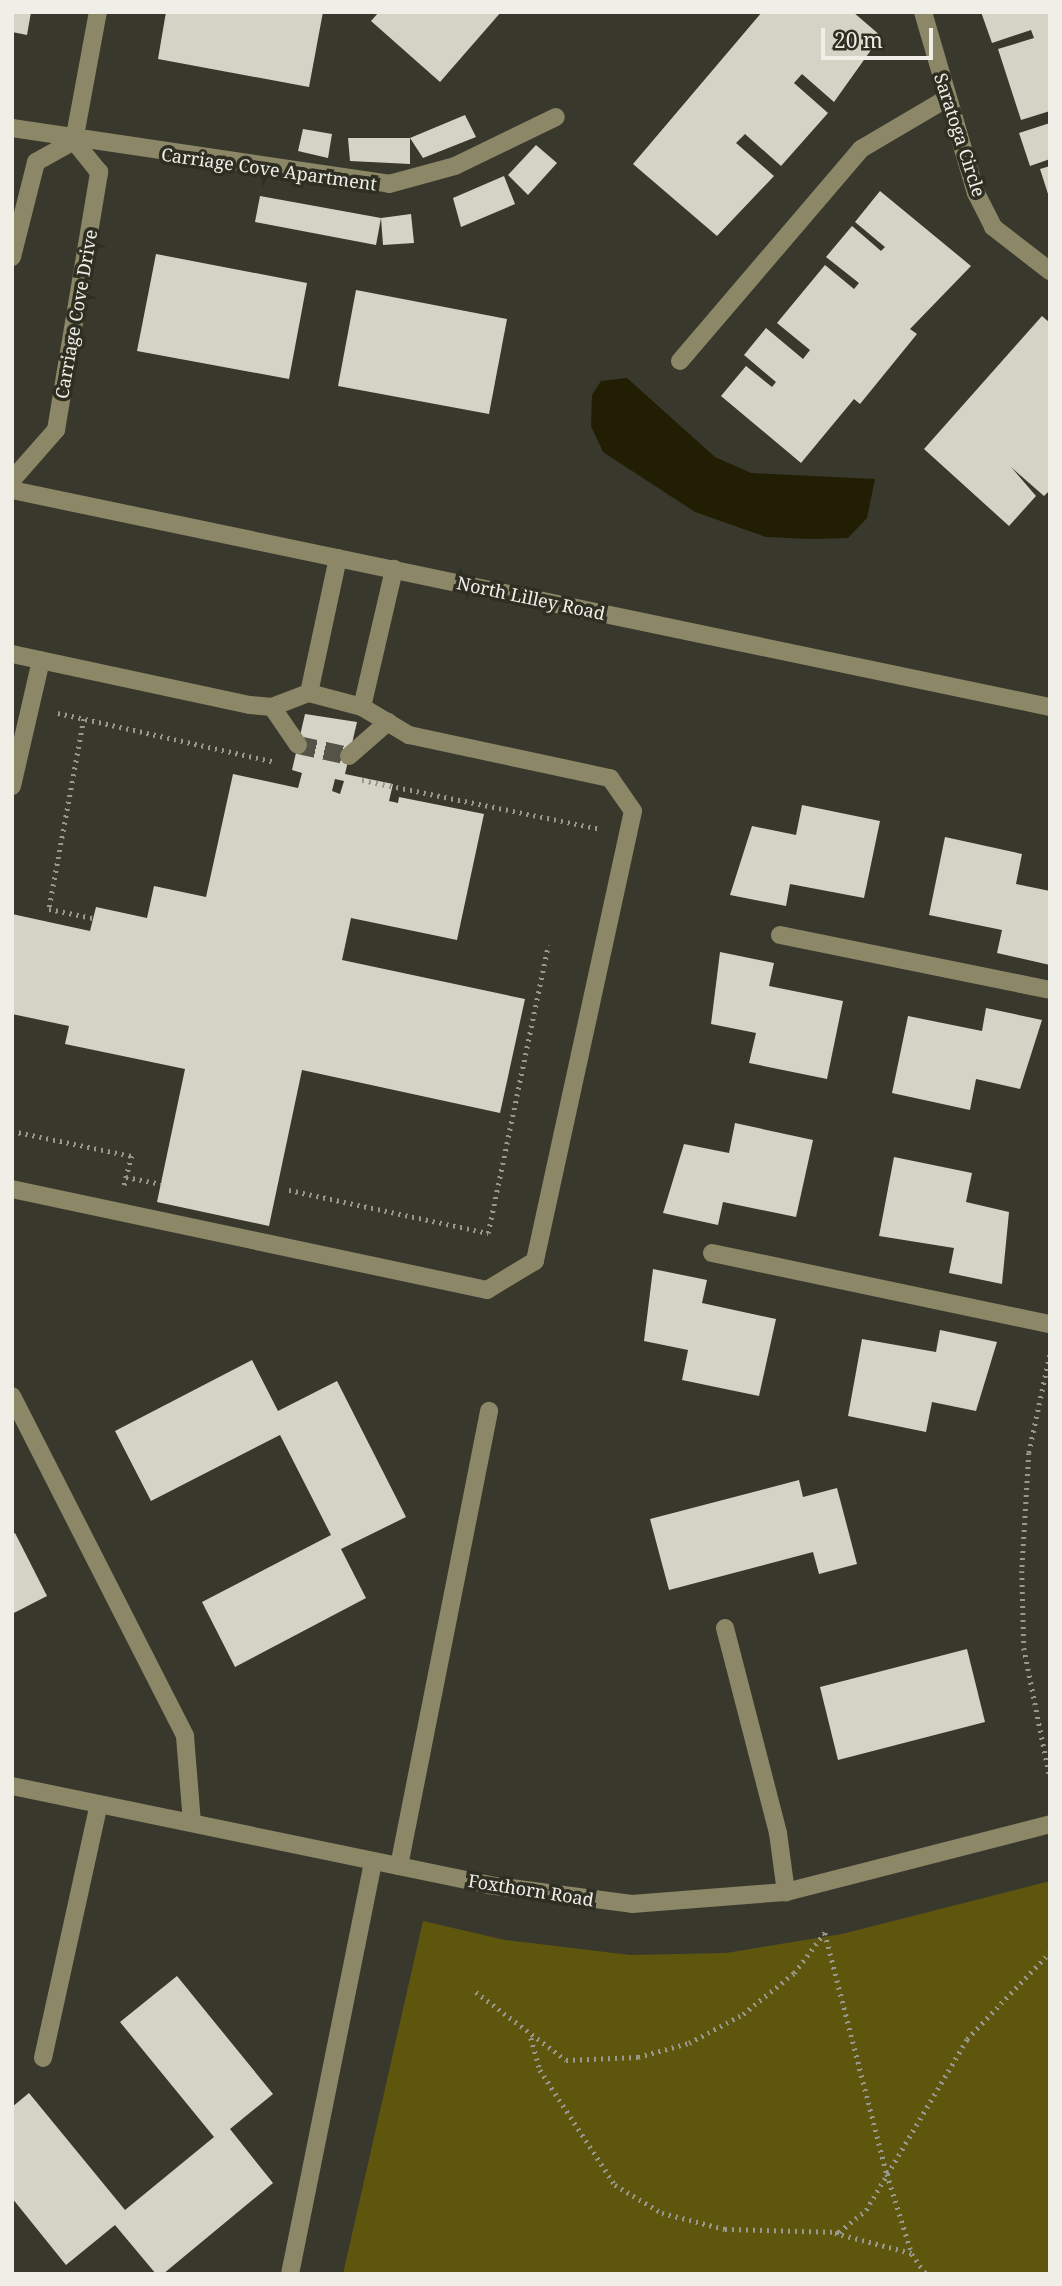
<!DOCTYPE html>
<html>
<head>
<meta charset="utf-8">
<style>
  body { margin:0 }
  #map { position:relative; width:1062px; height:2286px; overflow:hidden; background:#39382c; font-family:"Noto Serif",serif }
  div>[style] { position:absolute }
  .green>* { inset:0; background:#5f560e }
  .water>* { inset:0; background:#211e04 }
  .building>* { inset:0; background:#d5d3c5 }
  .minor-tunnel>* { height:18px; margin-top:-9px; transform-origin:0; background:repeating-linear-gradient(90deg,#545348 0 18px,transparent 0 27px) }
  .path>* { height:4.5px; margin-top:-2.25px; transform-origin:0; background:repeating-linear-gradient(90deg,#99988f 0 2px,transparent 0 7px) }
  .minor>* { height:18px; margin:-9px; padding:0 9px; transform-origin:9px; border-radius:9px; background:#8b8767 }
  span { translate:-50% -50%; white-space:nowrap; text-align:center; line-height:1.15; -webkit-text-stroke:7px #2f2e23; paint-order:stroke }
  .street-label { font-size:18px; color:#efeee7 }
  .frame { position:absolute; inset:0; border:14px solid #efeee7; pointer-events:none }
  .scale { position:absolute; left:821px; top:28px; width:112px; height:32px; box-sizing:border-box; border:4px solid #efeee7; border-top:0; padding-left:9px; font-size:21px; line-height:24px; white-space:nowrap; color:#efeee7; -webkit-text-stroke:5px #2f2e23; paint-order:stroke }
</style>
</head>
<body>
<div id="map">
  <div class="green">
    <div style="clip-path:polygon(1050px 1881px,1050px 2274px,343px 2274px,423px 1921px,505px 1940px,630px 1955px,726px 1953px,842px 1934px)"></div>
  </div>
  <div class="water">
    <div style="clip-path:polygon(627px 378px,715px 457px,751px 473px,875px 479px,867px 518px,848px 538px,811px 539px,766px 537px,695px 512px,603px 452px,591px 426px,592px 395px,601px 381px)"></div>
  </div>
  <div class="building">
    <div style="clip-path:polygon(12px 12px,31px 12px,27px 35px,12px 32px)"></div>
    <div style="clip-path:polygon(166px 12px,323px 12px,309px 87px,158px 59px)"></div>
    <div style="clip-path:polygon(379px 12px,501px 12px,440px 82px,371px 21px)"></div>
    <div style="clip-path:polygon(762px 12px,853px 12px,881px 36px,834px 102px,802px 74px,794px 83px,828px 113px,781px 166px,745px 134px,736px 143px,774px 176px,717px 236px,633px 164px)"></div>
    <div style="clip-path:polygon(981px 12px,1050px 12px,1050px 111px,1021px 120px,998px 49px,1034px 38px,1031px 30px,992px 43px)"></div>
    <div style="clip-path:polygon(465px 115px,476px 137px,423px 158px,410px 138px,410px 164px,350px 161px,348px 138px,410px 138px)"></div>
    <div style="clip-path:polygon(1050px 123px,1050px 159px,1030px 166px,1019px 133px)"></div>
    <div style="clip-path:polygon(303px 129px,332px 134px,328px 158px,298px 151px)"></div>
    <div style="clip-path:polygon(536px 145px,557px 163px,528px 195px,508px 175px)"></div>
    <div style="clip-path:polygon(1050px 166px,1050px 197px,1049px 197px,1040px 169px)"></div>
    <div style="clip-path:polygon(504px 176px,515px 204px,461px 227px,453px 198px)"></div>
    <div style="clip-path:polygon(880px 191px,971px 266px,910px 329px,917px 334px,860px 404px,854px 399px,801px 463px,721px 396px,746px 366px,772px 387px,776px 382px,744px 355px,766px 328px,803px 359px,810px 350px,777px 323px,825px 265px,854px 289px,859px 283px,826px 257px,852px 226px,881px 251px,885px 247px,855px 222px)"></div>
    <div style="clip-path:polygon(260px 196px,381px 218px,376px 245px,255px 222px)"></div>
    <div style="clip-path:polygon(411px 214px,414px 243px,383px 245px,381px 218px)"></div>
    <div style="clip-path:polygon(156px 254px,307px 283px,289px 379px,137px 351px)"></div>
    <div style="clip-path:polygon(356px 290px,507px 319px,489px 414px,338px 386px)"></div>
    <div style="clip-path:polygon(1042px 316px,1050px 323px,1050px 490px,1044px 496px,1011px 467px,1036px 496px,1009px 526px,924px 449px)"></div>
    <div style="clip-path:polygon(evenodd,305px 714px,357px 722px,345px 774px,393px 784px,389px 801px,398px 803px,399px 797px,484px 814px,457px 940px,351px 918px,342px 960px,525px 999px,500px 1113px,302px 1070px,269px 1226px,157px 1202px,185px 1069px,65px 1044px,69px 1026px,12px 1014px,12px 914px,90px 931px,96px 907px,147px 918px,154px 886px,206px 897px,233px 774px,298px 788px,302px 773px,292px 770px,305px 714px,335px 779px,344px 781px,340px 794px,332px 791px,335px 779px)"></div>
    <div style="clip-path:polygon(802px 805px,880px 821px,864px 898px,790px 884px,786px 906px,730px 895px,752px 826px,796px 835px)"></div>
    <div style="clip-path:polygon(945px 837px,1022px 854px,1016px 884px,1050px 891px,1050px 965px,997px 953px,1002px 930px,929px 915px)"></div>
    <div style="clip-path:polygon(720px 952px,774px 963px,769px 986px,843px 1001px,827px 1079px,749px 1063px,756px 1033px,711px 1024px)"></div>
    <div style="clip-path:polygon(986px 1008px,1042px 1020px,1020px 1089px,976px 1079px,970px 1110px,892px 1093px,908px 1016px,982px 1031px)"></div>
    <div style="clip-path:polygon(735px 1123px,813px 1140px,796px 1217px,723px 1202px,718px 1225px,663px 1213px,684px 1144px,729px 1153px)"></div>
    <div style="clip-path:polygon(894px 1157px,972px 1173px,966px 1202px,1009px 1212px,1002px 1284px,949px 1273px,954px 1248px,879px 1236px)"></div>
    <div style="clip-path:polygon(653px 1269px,707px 1280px,702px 1303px,776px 1319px,759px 1396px,682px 1380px,688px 1350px,644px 1341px)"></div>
    <div style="clip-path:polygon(940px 1330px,997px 1342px,976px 1411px,932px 1402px,926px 1432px,848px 1416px,862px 1339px,936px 1352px)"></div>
    <div style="clip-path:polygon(252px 1360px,278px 1411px,337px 1381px,406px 1517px,341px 1549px,366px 1598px,235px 1667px,202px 1602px,331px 1535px,280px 1435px,151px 1501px,115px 1431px)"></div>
    <div style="clip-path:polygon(799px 1480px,803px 1497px,837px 1488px,857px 1564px,819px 1574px,813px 1552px,669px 1590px,650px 1519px)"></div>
    <div style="clip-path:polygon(15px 1533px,47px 1596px,12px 1614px,12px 1535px)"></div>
    <div style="clip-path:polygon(967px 1649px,985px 1722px,838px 1760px,820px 1687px)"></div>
    <div style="clip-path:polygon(177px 1976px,273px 2094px,230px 2129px,273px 2183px,163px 2274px,156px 2274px,115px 2225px,66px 2265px,12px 2198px,12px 2107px,29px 2093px,125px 2210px,214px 2137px,120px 2022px)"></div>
  </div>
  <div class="minor-tunnel">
    <div style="left:298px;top:745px;width:52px;rotate:12.2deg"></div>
  </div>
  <div class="path">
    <div style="left:58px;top:713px;width:222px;rotate:12.7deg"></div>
    <div style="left:84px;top:719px;width:193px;rotate:100.4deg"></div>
    <div style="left:49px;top:909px;width:45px;rotate:11.6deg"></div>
    <div style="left:362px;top:780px;width:243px;rotate:11.6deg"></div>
    <div style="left:12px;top:1131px;width:123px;rotate:11.8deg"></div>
    <div style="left:132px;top:1156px;width:31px;rotate:105deg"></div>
    <div style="left:126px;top:1177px;width:36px;rotate:11deg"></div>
    <div style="left:289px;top:1190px;width:204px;rotate:12.2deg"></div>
    <div style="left:488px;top:1233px;width:294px;rotate:-78.2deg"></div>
    <div style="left:1050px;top:1355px;width:100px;rotate:102.1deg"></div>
    <div style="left:1029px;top:1453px;width:118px;rotate:93.4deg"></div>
    <div style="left:1022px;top:1571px;width:77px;rotate:88.5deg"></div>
    <div style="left:1024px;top:1648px;width:133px;rotate:78.7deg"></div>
    <div style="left:825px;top:1933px;width:249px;rotate:75.6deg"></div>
    <div style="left:887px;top:2174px;width:84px;rotate:72.6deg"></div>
    <div style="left:912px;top:2254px;width:24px;rotate:55deg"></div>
    <div style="left:476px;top:1992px;width:113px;rotate:37.1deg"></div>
    <div style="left:566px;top:2060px;width:72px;rotate:-2.4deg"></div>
    <div style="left:638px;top:2057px;width:53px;rotate:-15.4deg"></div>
    <div style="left:689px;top:2043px;width:61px;rotate:-28.2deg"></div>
    <div style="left:743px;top:2014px;width:65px;rotate:-38.8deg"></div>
    <div style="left:794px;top:1973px;width:51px;rotate:-52.9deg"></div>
    <div style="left:531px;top:2038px;width:33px;rotate:74deg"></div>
    <div style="left:540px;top:2070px;width:137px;rotate:56.9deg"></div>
    <div style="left:615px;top:2185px;width:55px;rotate:30.8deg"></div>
    <div style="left:662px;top:2213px;width:65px;rotate:14.3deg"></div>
    <div style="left:725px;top:2229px;width:114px;rotate:1.5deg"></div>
    <div style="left:839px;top:2232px;width:35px;rotate:-39deg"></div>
    <div style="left:866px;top:2210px;width:199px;rotate:-59.4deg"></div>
    <div style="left:967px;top:2039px;width:120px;rotate:-46.3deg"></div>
    <div style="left:835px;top:2233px;width:79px;rotate:14.7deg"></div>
  </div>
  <div class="minor">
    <div style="left:923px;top:12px;width:189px;rotate:73.7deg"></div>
    <div style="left:976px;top:193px;width:38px;rotate:63deg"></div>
    <div style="left:993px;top:227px;width:72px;rotate:37.7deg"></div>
    <div style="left:12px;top:128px;width:381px;rotate:8.4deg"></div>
    <div style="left:389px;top:184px;width:68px;rotate:-15.3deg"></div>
    <div style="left:455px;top:166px;width:112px;rotate:-25.9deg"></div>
    <div style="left:12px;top:257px;width:98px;rotate:-75.8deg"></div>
    <div style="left:36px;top:162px;width:43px;rotate:-28.9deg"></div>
    <div style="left:680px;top:361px;width:279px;rotate:-49.5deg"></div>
    <div style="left:861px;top:149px;width:99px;rotate:-30.5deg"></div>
    <div style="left:12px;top:480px;width:67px;rotate:-48.7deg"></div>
    <div style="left:56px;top:430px;width:262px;rotate:-80.5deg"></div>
    <div style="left:99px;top:172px;width:40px;rotate:-129deg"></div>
    <div style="left:74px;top:141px;width:131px;rotate:-79.5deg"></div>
    <div style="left:12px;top:490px;width:1060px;rotate:11.81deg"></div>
    <div style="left:12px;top:654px;width:243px;rotate:12.1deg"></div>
    <div style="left:250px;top:705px;width:22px;rotate:5deg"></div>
    <div style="left:272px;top:707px;width:40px;rotate:-21deg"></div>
    <div style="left:309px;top:693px;width:55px;rotate:14.8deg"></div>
    <div style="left:362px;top:707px;width:55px;rotate:30.8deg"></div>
    <div style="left:409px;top:735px;width:206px;rotate:12.1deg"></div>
    <div style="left:610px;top:778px;width:40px;rotate:55.1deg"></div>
    <div style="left:633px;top:811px;width:461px;rotate:102.3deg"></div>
    <div style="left:535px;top:1261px;width:56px;rotate:148.9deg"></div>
    <div style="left:487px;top:1290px;width:486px;rotate:-168deg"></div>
    <div style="left:309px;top:693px;width:138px;rotate:-77.9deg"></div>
    <div style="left:272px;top:707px;width:46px;rotate:55.6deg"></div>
    <div style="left:362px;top:707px;width:142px;rotate:-76.9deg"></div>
    <div style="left:349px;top:756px;width:52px;rotate:-41.1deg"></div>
    <div style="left:12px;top:786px;width:129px;rotate:-77deg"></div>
    <div style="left:780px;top:935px;width:276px;rotate:11.5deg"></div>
    <div style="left:712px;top:1253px;width:345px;rotate:11.9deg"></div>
    <div style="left:12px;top:1396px;width:381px;rotate:63deg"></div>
    <div style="left:185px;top:1736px;width:87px;rotate:85.4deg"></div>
    <div style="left:725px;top:1628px;width:212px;rotate:75.5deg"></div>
    <div style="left:778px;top:1833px;width:60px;rotate:82.3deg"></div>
    <div style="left:12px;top:1786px;width:486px;rotate:11.7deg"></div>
    <div style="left:488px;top:1885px;width:145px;rotate:7.5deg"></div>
    <div style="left:632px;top:1904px;width:154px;rotate:-4.5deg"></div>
    <div style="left:786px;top:1892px;width:273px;rotate:-14.4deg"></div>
    <div style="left:399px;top:1866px;width:464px;rotate:-78.8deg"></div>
    <div style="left:43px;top:2058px;width:260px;rotate:-77.6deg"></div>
    <div style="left:290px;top:2274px;width:421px;rotate:-78.6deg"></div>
  </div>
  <div class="street-label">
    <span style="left:960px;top:135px;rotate:72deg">Saratoga Circle</span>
    <span style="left:269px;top:169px;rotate:8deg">Carriage Cove Apartment</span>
    <span style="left:76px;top:314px;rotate:-80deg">Carriage Cove Drive</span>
    <span style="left:531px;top:598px;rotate:12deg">North Lilley Road</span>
    <span style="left:531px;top:1890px;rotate:9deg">Foxthorn Road</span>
  </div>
  <div class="frame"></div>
  <div class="scale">20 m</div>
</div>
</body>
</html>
